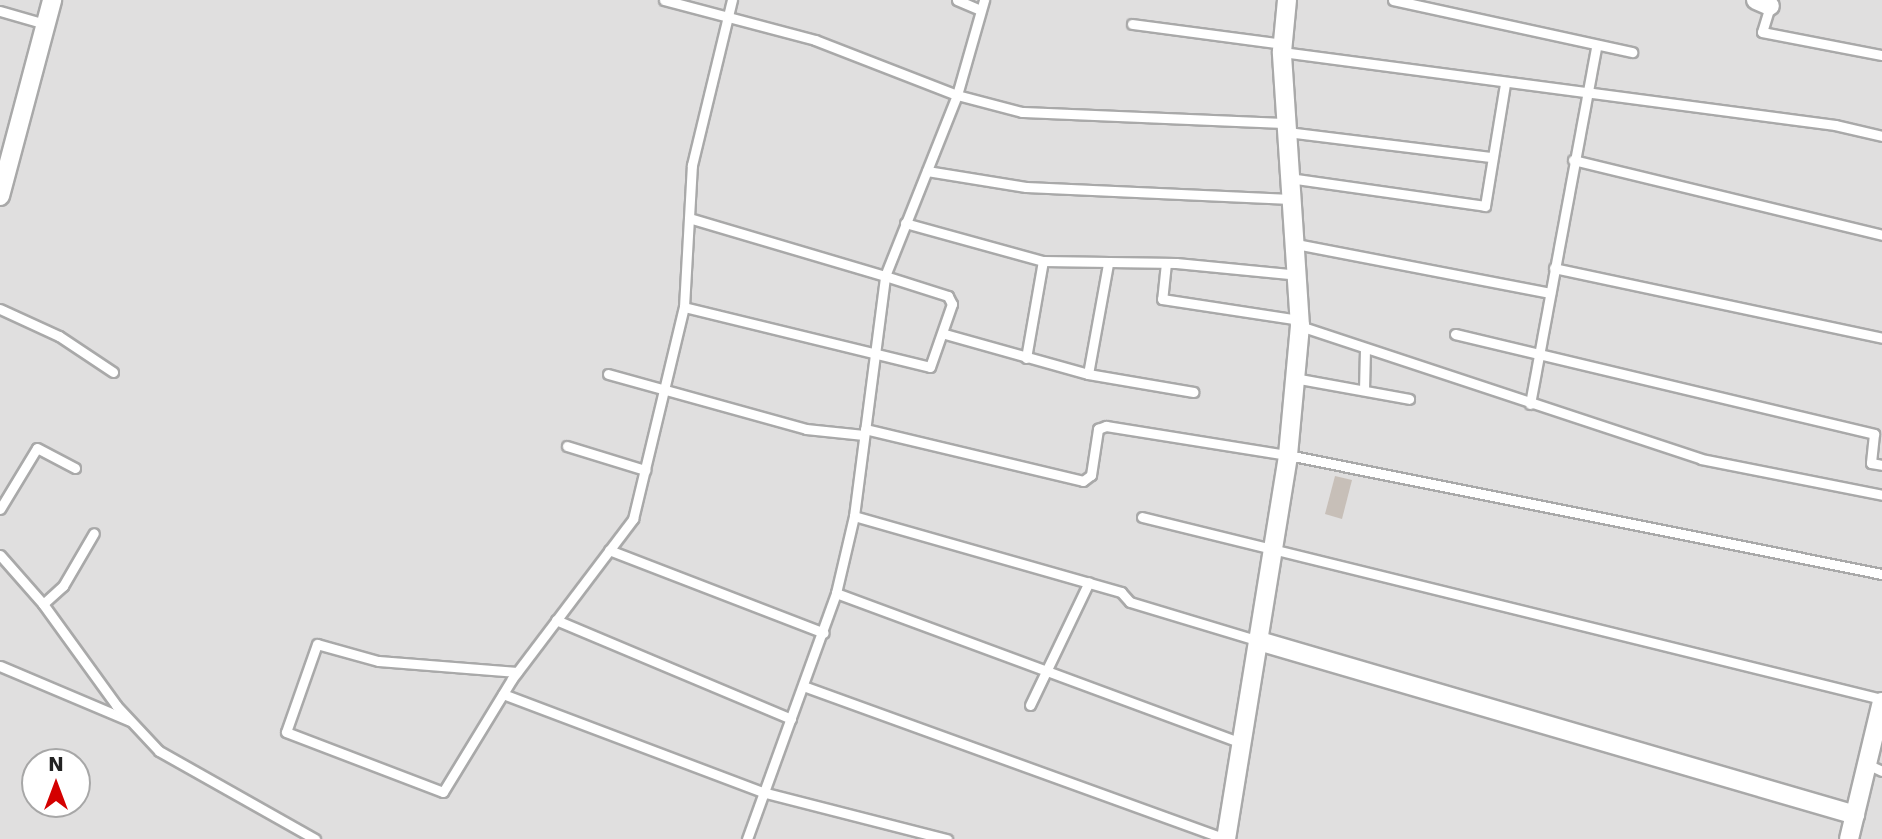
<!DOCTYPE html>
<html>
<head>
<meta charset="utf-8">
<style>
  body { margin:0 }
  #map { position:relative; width:1882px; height:839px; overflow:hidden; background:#f2efe9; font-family:"DejaVu Sans",sans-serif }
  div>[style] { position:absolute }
  .residential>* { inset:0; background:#e0dfdf }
  .building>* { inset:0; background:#c7bfb8 }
  .roads { filter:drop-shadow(2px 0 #a9a9a9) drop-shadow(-2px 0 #a9a9a9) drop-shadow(0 2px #a9a9a9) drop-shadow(0 -2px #a9a9a9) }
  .lane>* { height:9px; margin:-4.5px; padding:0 4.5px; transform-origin:4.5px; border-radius:4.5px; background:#fff }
  .street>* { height:18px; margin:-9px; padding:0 9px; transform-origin:9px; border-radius:9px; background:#fff }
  span { translate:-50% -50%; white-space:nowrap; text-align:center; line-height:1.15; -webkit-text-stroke:5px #fff; paint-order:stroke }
  .north { position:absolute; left:21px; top:748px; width:70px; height:70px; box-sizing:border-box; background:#fff; border:2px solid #a7a7a7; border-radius:50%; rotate:0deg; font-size:19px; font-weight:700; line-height:28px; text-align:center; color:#222 }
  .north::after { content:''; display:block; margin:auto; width:24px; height:32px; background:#d40000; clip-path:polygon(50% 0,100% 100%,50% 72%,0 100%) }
</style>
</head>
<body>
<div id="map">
  <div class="residential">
    <div style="clip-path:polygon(evenodd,0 0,1882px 0,1882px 839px,0 839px,0 0,35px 762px,77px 762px,77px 804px,35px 804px,35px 762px)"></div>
  </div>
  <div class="building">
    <div style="clip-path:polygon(1335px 476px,1352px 480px,1342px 519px,1325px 514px)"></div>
  </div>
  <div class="roads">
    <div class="lane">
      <div style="left:664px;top:0;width:156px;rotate:14.8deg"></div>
      <div style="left:815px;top:40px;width:152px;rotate:21.2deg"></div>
      <div style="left:957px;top:95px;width:67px;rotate:14.7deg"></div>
      <div style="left:1022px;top:112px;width:263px;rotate:2.4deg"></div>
      <div style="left:957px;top:0;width:25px;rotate:23deg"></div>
      <div style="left:1393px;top:0;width:245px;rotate:12.3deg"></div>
      <div style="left:1770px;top:6px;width:27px;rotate:107deg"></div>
      <div style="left:1762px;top:32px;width:122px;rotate:10.9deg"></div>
      <div style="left:0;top:11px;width:47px;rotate:16.1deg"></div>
      <div style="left:1132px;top:24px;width:152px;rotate:7.5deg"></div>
      <div style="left:1282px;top:52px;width:558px;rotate:7.52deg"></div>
      <div style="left:1835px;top:125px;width:48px;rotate:13.2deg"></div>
      <div style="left:1287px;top:132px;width:207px;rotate:7deg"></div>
      <div style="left:1573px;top:160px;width:318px;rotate:13.6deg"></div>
      <div style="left:927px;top:171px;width:100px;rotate:9.2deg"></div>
      <div style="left:1026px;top:187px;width:265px;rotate:2.6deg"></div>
      <div style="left:1289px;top:178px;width:198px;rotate:8.1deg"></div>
      <div style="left:1485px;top:206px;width:124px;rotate:-80.7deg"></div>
      <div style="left:905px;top:223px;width:143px;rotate:15.4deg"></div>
      <div style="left:1043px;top:261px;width:133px;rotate:0.9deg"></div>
      <div style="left:1176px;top:263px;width:124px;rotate:5.6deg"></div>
      <div style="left:1296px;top:244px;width:259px;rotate:10.9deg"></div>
      <div style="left:1166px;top:263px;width:36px;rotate:96deg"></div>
      <div style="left:1162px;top:299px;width:140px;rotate:8.7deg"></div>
      <div style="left:1554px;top:268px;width:335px;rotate:12deg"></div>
      <div style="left:684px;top:307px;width:253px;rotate:13.7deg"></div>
      <div style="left:930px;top:367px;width:67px;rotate:-70.8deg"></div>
      <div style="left:952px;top:304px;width:9px;rotate:-117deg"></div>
      <div style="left:948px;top:296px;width:66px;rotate:-162.4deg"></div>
      <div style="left:885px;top:276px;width:204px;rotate:-163.5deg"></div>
      <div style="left:0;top:309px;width:65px;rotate:24.6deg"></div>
      <div style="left:59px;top:336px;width:65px;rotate:33.7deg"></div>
      <div style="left:1300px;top:326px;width:422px;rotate:18.3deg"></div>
      <div style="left:1701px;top:459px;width:185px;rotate:11.2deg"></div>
      <div style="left:945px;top:334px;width:148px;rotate:15.6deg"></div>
      <div style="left:1088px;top:374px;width:107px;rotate:9.7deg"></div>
      <div style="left:1455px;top:334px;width:431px;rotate:13.4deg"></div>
      <div style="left:1874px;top:434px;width:29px;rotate:96deg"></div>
      <div style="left:1871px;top:463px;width:11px;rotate:10deg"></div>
      <div style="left:1026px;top:358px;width:98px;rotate:-80.1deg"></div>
      <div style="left:608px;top:374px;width:205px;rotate:15.5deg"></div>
      <div style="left:806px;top:429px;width:58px;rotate:5.9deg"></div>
      <div style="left:1088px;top:374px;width:112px;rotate:-79.7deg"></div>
      <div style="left:1294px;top:378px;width:117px;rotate:10.3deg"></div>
      <div style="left:1364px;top:390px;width:41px;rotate:-88.6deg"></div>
      <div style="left:1530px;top:404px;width:361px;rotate:-79.5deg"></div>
      <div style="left:865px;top:429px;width:224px;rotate:13.4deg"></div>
      <div style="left:1083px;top:481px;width:10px;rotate:-37deg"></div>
      <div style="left:1091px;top:475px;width:47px;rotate:-81.3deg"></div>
      <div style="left:1098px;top:429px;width:9px;rotate:-21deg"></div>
      <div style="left:1106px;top:426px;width:184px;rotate:9.1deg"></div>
      <div style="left:1288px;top:455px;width:606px;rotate:11.33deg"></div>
      <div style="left:567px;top:446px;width:82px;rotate:17.1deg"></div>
      <div style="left:0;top:509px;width:71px;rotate:-58.8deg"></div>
      <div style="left:37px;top:448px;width:43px;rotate:27.8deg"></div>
      <div style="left:854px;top:516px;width:278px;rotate:15.9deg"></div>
      <div style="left:1121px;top:592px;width:13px;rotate:48deg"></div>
      <div style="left:1130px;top:602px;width:135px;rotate:16.8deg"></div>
      <div style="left:1142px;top:517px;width:762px;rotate:13.82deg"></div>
      <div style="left:609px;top:550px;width:230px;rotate:21.1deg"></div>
      <div style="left:0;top:555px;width:65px;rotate:48.7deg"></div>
      <div style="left:43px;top:604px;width:27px;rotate:-42deg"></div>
      <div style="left:63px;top:586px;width:61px;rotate:-59.7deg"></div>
      <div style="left:836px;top:593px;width:432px;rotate:20.3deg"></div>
      <div style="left:43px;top:604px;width:125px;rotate:54.1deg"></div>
      <div style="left:116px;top:705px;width:63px;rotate:46.9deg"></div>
      <div style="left:159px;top:751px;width:179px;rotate:29.4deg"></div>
      <div style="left:556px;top:620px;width:255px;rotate:22.8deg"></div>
      <div style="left:0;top:666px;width:141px;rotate:22.9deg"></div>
      <div style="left:517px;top:672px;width:139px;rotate:-175.5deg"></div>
      <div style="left:378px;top:661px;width:63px;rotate:-164.4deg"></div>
      <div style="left:317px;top:644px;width:93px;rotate:109.4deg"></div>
      <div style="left:286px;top:732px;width:168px;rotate:20.9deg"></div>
      <div style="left:443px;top:792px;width:132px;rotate:-58.6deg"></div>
      <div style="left:512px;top:679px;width:201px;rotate:-52.9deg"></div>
      <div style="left:633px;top:519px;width:218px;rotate:-76.5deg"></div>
      <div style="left:684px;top:307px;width:142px;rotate:-86.8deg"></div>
      <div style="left:692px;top:165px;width:170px;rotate:-76.4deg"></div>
      <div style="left:806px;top:687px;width:447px;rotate:19.9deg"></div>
      <div style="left:503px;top:694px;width:277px;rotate:20.7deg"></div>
      <div style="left:762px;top:792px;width:191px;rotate:14.3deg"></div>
      <div style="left:1030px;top:705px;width:136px;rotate:-64.4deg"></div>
      <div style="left:1869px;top:765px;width:14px;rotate:25deg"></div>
      <div style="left:747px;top:839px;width:262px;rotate:-70.1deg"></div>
      <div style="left:836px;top:593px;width:79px;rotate:-76.8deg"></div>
      <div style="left:854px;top:516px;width:242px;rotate:-82.6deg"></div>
      <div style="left:885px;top:276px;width:195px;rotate:-68.3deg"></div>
      <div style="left:957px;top:95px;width:99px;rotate:-74.1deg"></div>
    </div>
    <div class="street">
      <div style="left:1756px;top:0;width:15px;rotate:23deg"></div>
      <div style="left:0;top:196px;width:203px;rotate:-75.1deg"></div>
      <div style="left:1259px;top:641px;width:621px;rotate:16.27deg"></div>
      <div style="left:1226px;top:839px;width:389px;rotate:-80.8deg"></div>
      <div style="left:1288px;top:455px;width:130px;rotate:-84.7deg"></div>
      <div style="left:1300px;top:326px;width:275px;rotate:-93.8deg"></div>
      <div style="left:1282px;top:52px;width:52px;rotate:-84.5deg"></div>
      <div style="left:1849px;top:839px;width:141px;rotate:-76.5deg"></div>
    </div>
  </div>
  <div class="north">N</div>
</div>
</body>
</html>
